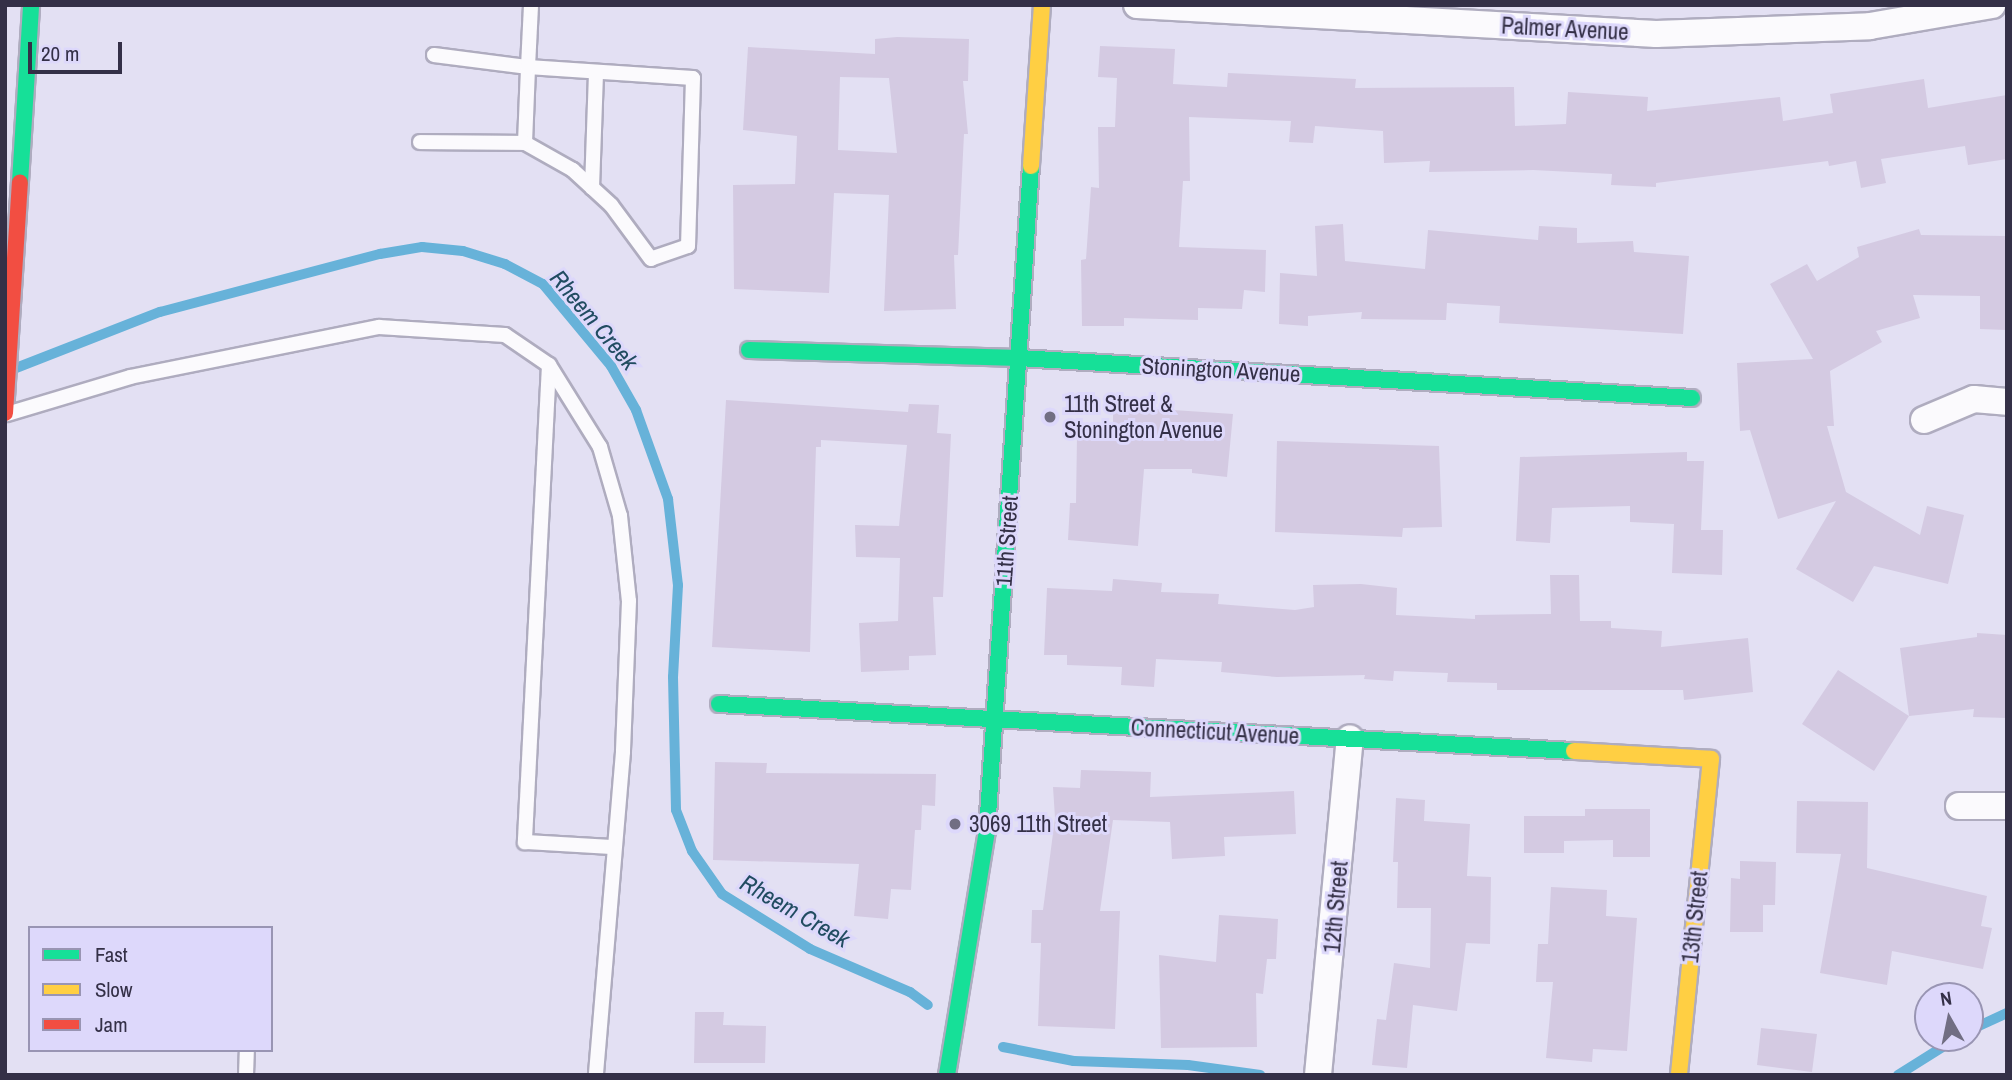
<!DOCTYPE html>
<html>
<head>
<meta charset="utf-8">
<style>
  body { margin:0 }
  #map { position:relative; width:2012px; height:1080px; overflow:hidden; background:#e3e0f3; font-family:"Archivo Narrow",sans-serif }
  div>[style] { position:absolute }
  .stream>* { height:10px; margin:-5px; padding:0 5px; transform-origin:5px; border-radius:5px; background:#67b2d9 }
  .building>* { inset:0; background:#d4cae2 }
  .roads { filter:drop-shadow(2px 0 #afacbf) drop-shadow(-2px 0 #afacbf) drop-shadow(0 2px #afacbf) drop-shadow(0 -2px #afacbf) }
  .lane>* { height:14px; margin:-7px; padding:0 7px; transform-origin:7px; border-radius:7px; background:#fbfafd }
  .street>* { height:26px; margin:-13px; padding:0 13px; transform-origin:13px; border-radius:13px; background:#fbfafd }
  .fast>* { height:16px; margin:-8px; padding:0 8px; transform-origin:8px; border-radius:8px; background:#16e098 }
  .slow>* { height:16px; margin:-8px; padding:0 8px; transform-origin:8px; border-radius:8px; background:#ffcf43 }
  .jam>* { height:16px; margin:-8px; padding:0 8px; transform-origin:8px; border-radius:8px; background:#f24e42 }
  .dots>* { width:19px; height:19px; translate:-50% -50%; box-sizing:border-box; border:4px solid #ddd8fb; border-radius:50% }
  span { translate:-50% -50%; white-space:nowrap; text-align:center; line-height:1.15; -webkit-text-stroke:6px #ddd8fb; paint-order:stroke }
  .street-label { font-size:23px; color:#343047 }
  .poi-label { font-size:23px; color:#343047 }
  .left { translate:0 -50%; text-align:left }
  .water-label { font-size:24px; color:#214c61; font-style:italic }
  .frame { position:absolute; inset:0; border:7px solid #343047; pointer-events:none }
  .legend { position:absolute; left:28px; top:926px; width:245px; height:126px; box-sizing:border-box; background:#ddd8fb; border:2px solid #9995b3; margin:0; padding:9px 12px; list-style:none; font-size:21px; color:#343047 }
  .legend li { display:flex; align-items:center; gap:14px; height:35px }
  .legend b { width:35px; border:2px solid #9995b3 }
  .north { position:absolute; left:1914px; top:982px; width:70px; height:70px; box-sizing:border-box; background:#ddd8fb; border:2px solid #9995b3; border-radius:50%; rotate:351deg; font-size:19px; font-weight:700; line-height:28px; text-align:center; color:#343047 }
  .north::after { content:''; display:block; margin:auto; width:24px; height:32px; background:#716e83; clip-path:polygon(50% 0,100% 100%,50% 72%,0 100%) }
  .scale { position:absolute; left:28px; top:42px; width:94px; height:32px; box-sizing:border-box; border:4px solid #343047; border-top:0; padding-left:9px; font-size:21px; line-height:24px; white-space:nowrap; color:#343047; -webkit-text-stroke:5px #ddd8fb; paint-order:stroke }
</style>
</head>
<body>
<div id="map">
  <div class="stream">
    <div style="left:16px;top:368px;width:155px;rotate:-21.3deg"></div>
    <div style="left:160px;top:312px;width:228px;rotate:-14.8deg"></div>
    <div style="left:380px;top:254px;width:43px;rotate:-9.5deg"></div>
    <div style="left:422px;top:247px;width:41px;rotate:5.6deg"></div>
    <div style="left:463px;top:251px;width:44px;rotate:17.2deg"></div>
    <div style="left:505px;top:264px;width:43px;rotate:27.8deg"></div>
    <div style="left:543px;top:284px;width:107px;rotate:50.3deg"></div>
    <div style="left:611px;top:366px;width:51px;rotate:60.4deg"></div>
    <div style="left:636px;top:410px;width:95px;rotate:70.2deg"></div>
    <div style="left:668px;top:499px;width:87px;rotate:83.4deg"></div>
    <div style="left:678px;top:585px;width:92px;rotate:93.1deg"></div>
    <div style="left:673px;top:677px;width:133px;rotate:88.7deg"></div>
    <div style="left:676px;top:810px;width:44px;rotate:68.7deg"></div>
    <div style="left:692px;top:851px;width:52px;rotate:55.1deg"></div>
    <div style="left:722px;top:894px;width:104px;rotate:32deg"></div>
    <div style="left:810px;top:949px;width:109px;rotate:23.3deg"></div>
    <div style="left:910px;top:992px;width:22px;rotate:36deg"></div>
    <div style="left:1970px;top:1030px;width:41px;rotate:-24.7deg"></div>
    <div style="left:1003px;top:1047px;width:72px;rotate:11.2deg"></div>
    <div style="left:1074px;top:1061px;width:114px;rotate:2deg"></div>
    <div style="left:1188px;top:1065px;width:73px;rotate:7.9deg"></div>
    <div style="left:1898px;top:1075px;width:70px;rotate:-32.1deg"></div>
  </div>
  <div class="building">
    <div style="clip-path:polygon(evenodd,897px 37px,969px 39px,968px 81px,963px 81px,968px 134px,964px 134px,958px 255px,954px 255px,956px 309px,884px 311px,889px 195px,834px 193px,829px 293px,734px 289px,733px 185px,795px 184px,797px 136px,743px 130px,748px 47px,875px 54px,875px 39px,897px 37px,840px 77px,889px 78px,897px 153px,838px 150px,840px 77px)"></div>
    <div style="clip-path:polygon(1100px 46px,1175px 49px,1173px 84px,1227px 87px,1228px 73px,1356px 79px,1355px 88px,1514px 87px,1515px 126px,1566px 124px,1568px 92px,1648px 97px,1647px 111px,1780px 97px,1783px 121px,1833px 113px,1830px 94px,1924px 79px,1928px 108px,2007px 95px,2007px 159px,1968px 165px,1965px 146px,1881px 159px,1886px 183px,1861px 188px,1856px 161px,1829px 166px,1828px 161px,1656px 183px,1656px 187px,1611px 185px,1612px 174px,1533px 170px,1429px 172px,1430px 161px,1384px 163px,1383px 131px,1315px 126px,1313px 143px,1289px 142px,1291px 121px,1189px 117px,1190px 181px,1183px 181px,1179px 247px,1266px 250px,1265px 292px,1244px 290px,1242px 309px,1198px 308px,1198px 320px,1124px 318px,1124px 326px,1082px 326px,1081px 260px,1086px 259px,1091px 187px,1099px 188px,1098px 127px,1115px 127px,1117px 78px,1098px 77px)"></div>
    <div style="clip-path:polygon(1343px 224px,1345px 261px,1425px 269px,1428px 230px,1538px 240px,1539px 226px,1577px 228px,1577px 243px,1633px 241px,1634px 252px,1689px 256px,1683px 334px,1499px 323px,1500px 306px,1447px 303px,1446px 320px,1361px 319px,1362px 312px,1308px 316px,1308px 326px,1279px 324px,1280px 273px,1317px 276px,1315px 226px)"></div>
    <div style="clip-path:polygon(1919px 229px,1921px 235px,2007px 236px,2007px 330px,1980px 329px,1980px 296px,1913px 295px,1920px 318px,1876px 331px,1882px 342px,1830px 371px,1834px 426px,1827px 426px,1846px 492px,1920px 535px,1927px 506px,1964px 515px,1948px 584px,1874px 566px,1853px 602px,1796px 569px,1836px 501px,1778px 519px,1750px 430px,1740px 431px,1737px 363px,1813px 359px,1770px 284px,1807px 264px,1817px 281px,1859px 257px,1857px 247px)"></div>
    <div style="clip-path:polygon(726px 400px,908px 412px,909px 404px,939px 405px,937px 433px,951px 434px,943px 597px,933px 597px,936px 655px,909px 656px,909px 670px,861px 672px,859px 623px,898px 621px,900px 558px,856px 557px,855px 525px,899px 526px,907px 445px,821px 440px,821px 447px,816px 447px,810px 652px,712px 647px)"></div>
    <div style="clip-path:polygon(1113px 406px,1233px 414px,1227px 477px,1192px 473px,1192px 469px,1144px 469px,1138px 546px,1068px 540px,1070px 503px,1076px 503px,1077px 436px,1113px 436px)"></div>
    <div style="clip-path:polygon(1277px 441px,1439px 446px,1442px 527px,1403px 528px,1402px 537px,1275px 532px)"></div>
    <div style="clip-path:polygon(1687px 452px,1687px 461px,1704px 461px,1701px 530px,1723px 530px,1722px 575px,1672px 573px,1674px 524px,1630px 522px,1630px 506px,1552px 508px,1550px 543px,1516px 541px,1520px 457px)"></div>
    <div style="clip-path:polygon(1550px 575px,1579px 575px,1580px 621px,1611px 621px,1611px 628px,1662px 631px,1661px 647px,1748px 638px,1753px 692px,1684px 700px,1683px 690px,1497px 690px,1497px 683px,1447px 682px,1448px 673px,1394px 671px,1393px 681px,1364px 679px,1365px 675px,1277px 677px,1221px 672px,1222px 662px,1156px 659px,1154px 687px,1121px 685px,1122px 667px,1067px 665px,1067px 655px,1044px 655px,1047px 588px,1112px 591px,1113px 579px,1162px 583px,1161px 592px,1219px 594px,1218px 604px,1295px 610px,1314px 607px,1313px 585px,1361px 584px,1397px 588px,1396px 615px,1475px 619px,1475px 615px,1551px 614px)"></div>
    <div style="clip-path:polygon(1977px 633px,2007px 635px,2007px 718px,1973px 717px,1974px 709px,1909px 716px,1874px 771px,1802px 724px,1838px 670px,1909px 716px,1900px 648px,1977px 637px)"></div>
    <div style="clip-path:polygon(715px 762px,767px 763px,766px 773px,936px 774px,935px 806px,922px 805px,921px 830px,915px 830px,911px 890px,891px 889px,888px 919px,854px 916px,859px 864px,713px 860px)"></div>
    <div style="clip-path:polygon(1081px 770px,1151px 772px,1150px 797px,1294px 791px,1296px 834px,1224px 837px,1225px 856px,1172px 859px,1170px 822px,1113px 820px,1100px 911px,1120px 911px,1115px 1029px,1038px 1026px,1041px 943px,1031px 943px,1032px 910px,1043px 910px,1055px 818px,1053px 787px,1080px 788px)"></div>
    <div style="clip-path:polygon(1396px 798px,1425px 800px,1424px 821px,1470px 824px,1467px 876px,1491px 877px,1490px 944px,1466px 943px,1457px 1011px,1413px 1005px,1407px 1068px,1372px 1065px,1377px 1019px,1386px 1020px,1394px 963px,1430px 968px,1431px 908px,1397px 908px,1398px 862px,1393px 862px)"></div>
    <div style="clip-path:polygon(1797px 801px,1868px 802px,1867px 868px,1987px 896px,1981px 926px,1992px 928px,1983px 969px,1892px 951px,1887px 985px,1820px 973px,1841px 854px,1796px 853px)"></div>
    <div style="clip-path:polygon(1585px 809px,1650px 809px,1650px 857px,1613px 857px,1613px 840px,1564px 841px,1564px 853px,1524px 853px,1524px 816px,1585px 816px)"></div>
    <div style="clip-path:polygon(1740px 861px,1776px 862px,1775px 905px,1763px 905px,1763px 932px,1730px 932px,1731px 878px,1740px 879px)"></div>
    <div style="clip-path:polygon(1551px 887px,1607px 890px,1606px 916px,1637px 918px,1627px 1051px,1593px 1049px,1592px 1062px,1546px 1058px,1553px 982px,1536px 982px,1538px 944px,1548px 944px)"></div>
    <div style="clip-path:polygon(1219px 915px,1278px 919px,1276px 959px,1267px 959px,1263px 994px,1256px 993px,1257px 1047px,1161px 1048px,1159px 955px,1216px 962px)"></div>
    <div style="clip-path:polygon(695px 1012px,724px 1012px,723px 1025px,766px 1026px,765px 1063px,694px 1063px)"></div>
    <div style="clip-path:polygon(1761px 1028px,1817px 1034px,1812px 1072px,1757px 1065px)"></div>
  </div>
  <div class="roads">
    <div class="lane">
      <div style="left:434px;top:55px;width:95px;rotate:7.3deg"></div>
      <div style="left:528px;top:67px;width:165px;rotate:3.8deg"></div>
      <div style="left:693px;top:78px;width:168px;rotate:91.7deg"></div>
      <div style="left:688px;top:246px;width:39px;rotate:161deg"></div>
      <div style="left:651px;top:259px;width:67px;rotate:-126.5deg"></div>
      <div style="left:611px;top:205px;width:52px;rotate:-137.4deg"></div>
      <div style="left:573px;top:170px;width:55px;rotate:-150.6deg"></div>
      <div style="left:525px;top:143px;width:76px;rotate:-87.7deg"></div>
      <div style="left:528px;top:67px;width:62px;rotate:-87.2deg"></div>
      <div style="left:420px;top:142px;width:105px;rotate:0.5deg"></div>
      <div style="left:592px;top:188px;width:116px;rotate:-88deg"></div>
      <div style="left:549px;top:365px;width:478px;rotate:92.9deg"></div>
      <div style="left:525px;top:842px;width:88px;rotate:3.3deg"></div>
      <div style="left:7px;top:414px;width:128px;rotate:-16.7deg"></div>
      <div style="left:130px;top:377px;width:254px;rotate:-11.4deg"></div>
      <div style="left:379px;top:327px;width:126px;rotate:3.6deg"></div>
      <div style="left:505px;top:335px;width:53px;rotate:34.3deg"></div>
      <div style="left:549px;top:365px;width:97px;rotate:58.1deg"></div>
      <div style="left:600px;top:447px;width:72px;rotate:73.8deg"></div>
      <div style="left:620px;top:516px;width:85px;rotate:84deg"></div>
      <div style="left:629px;top:601px;width:151px;rotate:92.3deg"></div>
      <div style="left:623px;top:752px;width:324px;rotate:94.8deg"></div>
      <div style="left:246px;top:1075px;width:25px;rotate:-88deg"></div>
    </div>
    <div class="street">
      <div style="left:1137px;top:5px;width:520px;rotate:3.2deg"></div>
      <div style="left:1656px;top:34px;width:214px;rotate:-2.1deg"></div>
      <div style="left:1870px;top:26px;width:124px;rotate:-9.8deg"></div>
      <div style="left:1924px;top:420px;width:54px;rotate:-22.8deg"></div>
      <div style="left:1974px;top:399px;width:33px;rotate:5deg"></div>
      <div style="left:1959px;top:806px;width:48px"></div>
      <div style="left:1318px;top:1075px;width:338px;rotate:-84.6deg"></div>
    </div>
    <div class="fast">
      <div style="left:20px;top:182px;width:177px;rotate:-86.4deg"></div>
      <div style="left:749px;top:350px;width:270px;rotate:1.7deg"></div>
      <div style="left:1019px;top:358px;width:674px;rotate:3.4deg"></div>
      <div style="left:719px;top:704px;width:856px;rotate:3.15deg"></div>
      <div style="left:947px;top:1075px;width:248px;rotate:-80.7deg"></div>
      <div style="left:987px;top:830px;width:665px;rotate:-86.21deg"></div>
    </div>
    <div class="slow">
      <div style="left:1031px;top:166px;width:161px;rotate:-86.1deg"></div>
      <div style="left:1574px;top:751px;width:137px;rotate:3.3deg"></div>
      <div style="left:1711px;top:759px;width:318px;rotate:95.8deg"></div>
    </div>
    <div class="jam">
      <div style="left:5px;top:413px;width:231px;rotate:-86.3deg"></div>
    </div>
  </div>
  <div class="dots">
    <div style="left:1050px;top:417px;background:#716e83"></div>
    <div style="left:955px;top:824px;background:#716e83"></div>
  </div>
  <div class="street-label">
    <span style="left:1565px;top:29px;rotate:3deg">Palmer Avenue</span>
    <span style="left:1221px;top:370px;rotate:3deg">Stonington Avenue</span>
    <span style="left:1007px;top:541px;rotate:-86deg">11th Street</span>
    <span style="left:1215px;top:732px;rotate:3deg">Connecticut Avenue</span>
    <span style="left:1336px;top:907px;rotate:-85deg">12th Street</span>
    <span style="left:1695px;top:917px;rotate:-84deg">13th Street</span>
  </div>
  <div class="poi-label">
    <span class="left" style="left:1064px;top:417px">11th Street &amp;<br>Stonington Avenue</span>
    <span class="left" style="left:969px;top:824px">3069 11th Street</span>
  </div>
  <div class="water-label">
    <span style="left:594px;top:320px;rotate:50deg">Rheem Creek</span>
    <span style="left:795px;top:911px;rotate:30deg">Rheem Creek</span>
  </div>
  <div class="frame"></div>
  <ul class="legend">
  <li><b style="height:9px;background:#16e098"></b>Fast</li>
  <li><b style="height:9px;background:#ffcf43"></b>Slow</li>
  <li><b style="height:9px;background:#f24e42"></b>Jam</li>
  </ul>
  <div class="north">N</div>
  <div class="scale">20 m</div>
</div>
</body>
</html>
